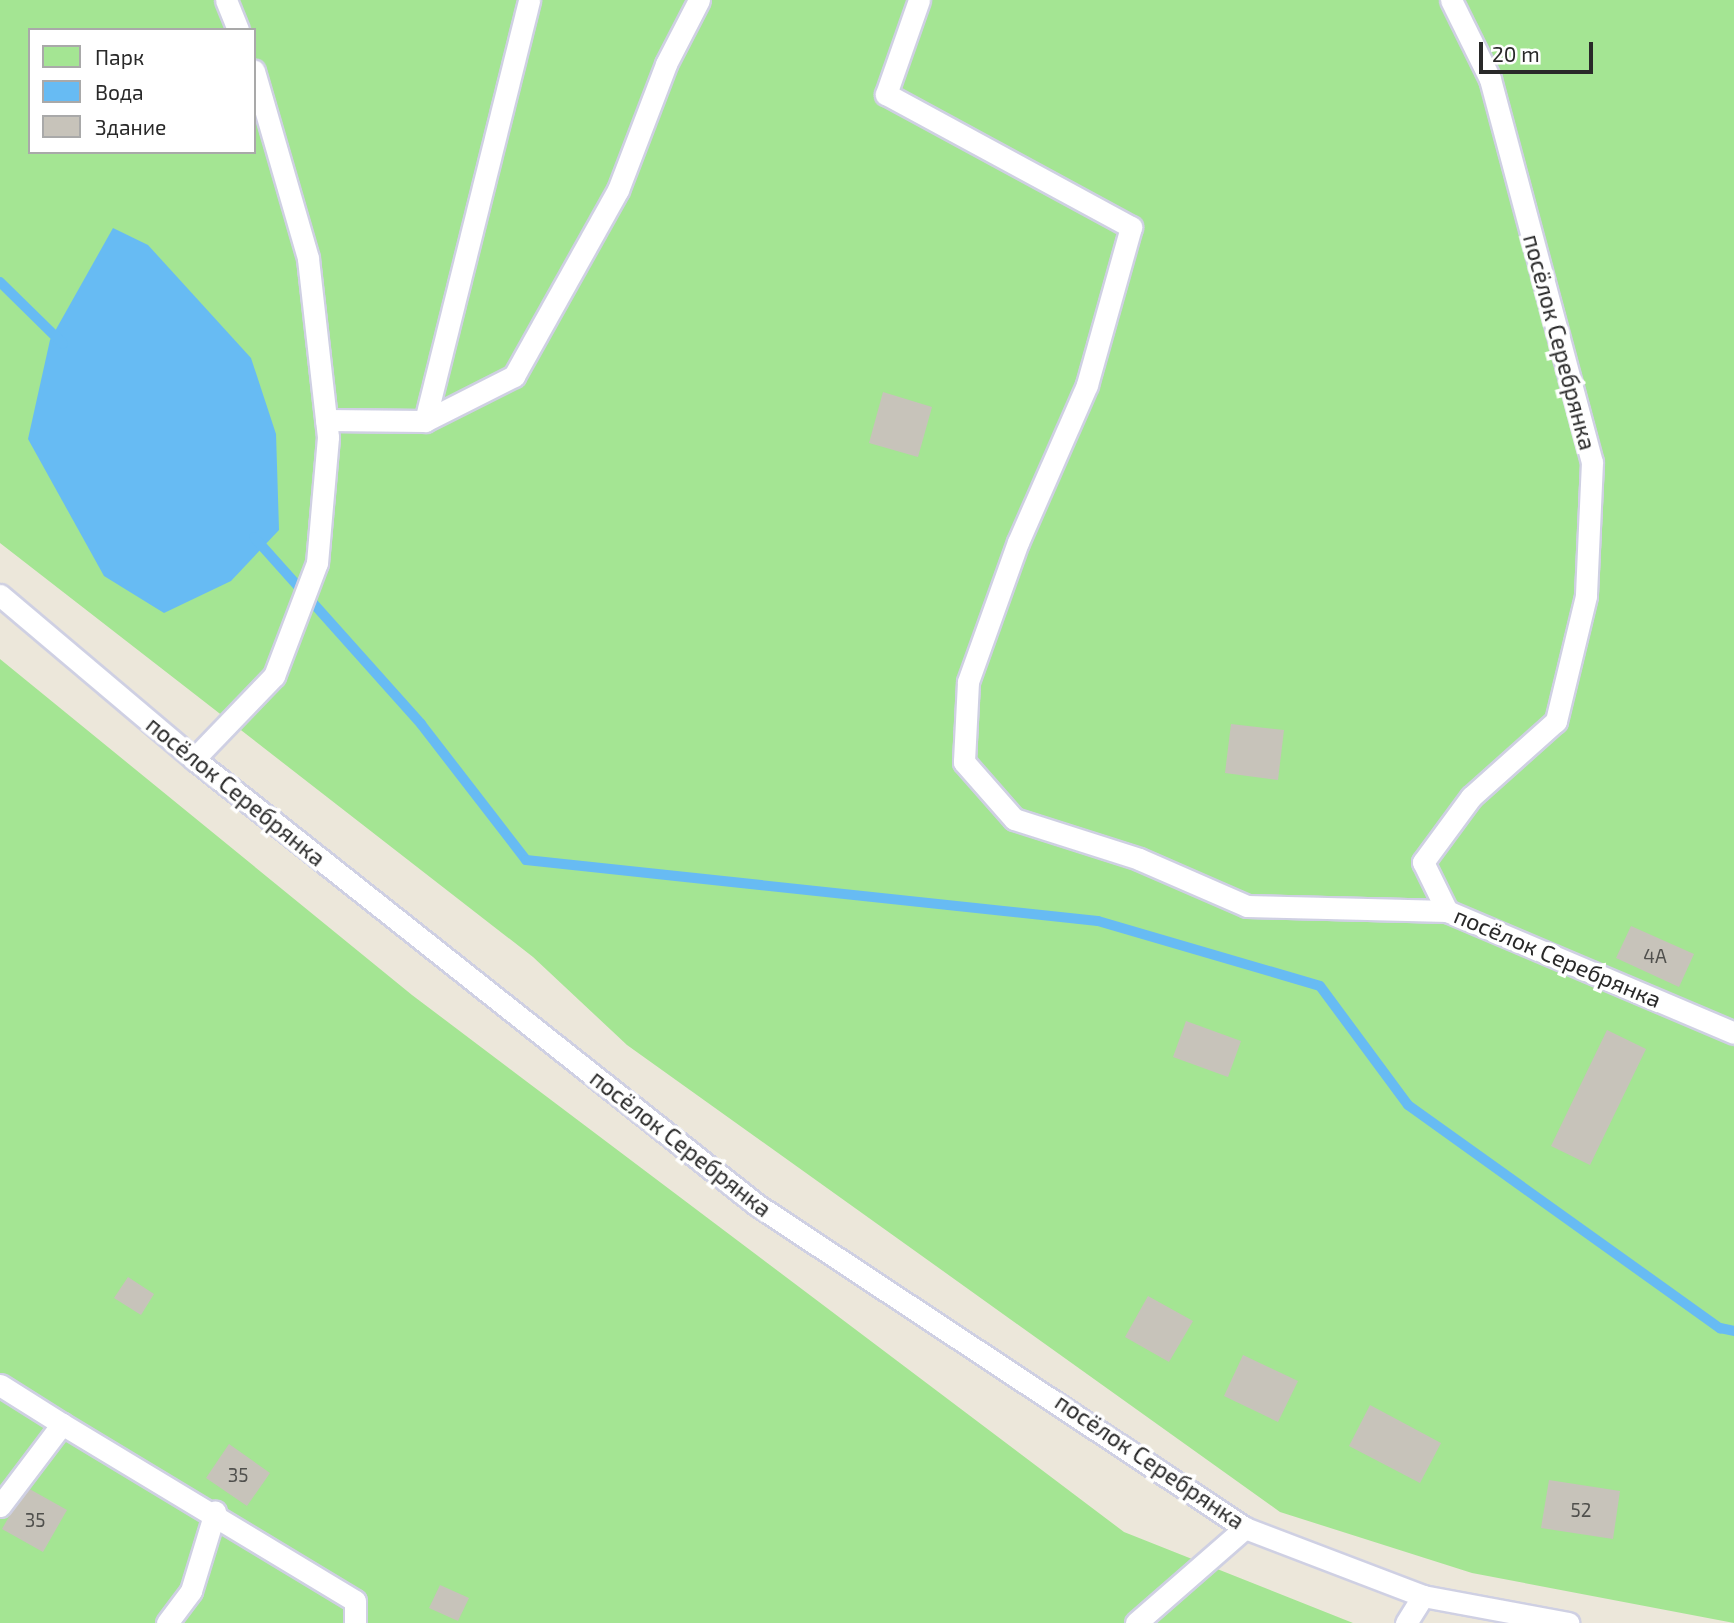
<!DOCTYPE html>
<html>
<head>
<meta charset="utf-8">
<style>
  body { margin:0 }
  #map { position:relative; width:1734px; height:1623px; overflow:hidden; background:#ece7da; font-family:"Exo 2",sans-serif }
  div>[style] { position:absolute }
  .green>* { inset:0; background:#a4e593 }
  .water>* { inset:0; background:#67bbf3 }
  .stream>* { height:10px; margin:-5px; padding:0 5px; transform-origin:5px; border-radius:5px; background:#67bbf3 }
  .building>* { inset:0; background:#c7c3ba }
  .roads { filter:drop-shadow(2px 0 #cfd0e3) drop-shadow(-2px 0 #cfd0e3) drop-shadow(0 2px #cfd0e3) drop-shadow(0 -2px #cfd0e3) }
  .lane>* { height:21px; margin:-10.5px; padding:0 10.5px; transform-origin:10.5px; border-radius:10.5px; background:#fff }
  span { translate:-50% -50%; white-space:nowrap; text-align:center; line-height:1.15; -webkit-text-stroke:7px #fff; paint-order:stroke }
  .number-label { font-size:19px; color:#50504d }
  .number-label span { -webkit-text-stroke-width:0 }
  .street-label { font-size:23px; color:#292929 }
  .legend { position:absolute; left:28px; top:28px; width:228px; height:126px; box-sizing:border-box; background:#fff; border:2px solid #a9a9a9; margin:0; padding:9px 12px; list-style:none; font-size:21px; color:#292929 }
  .legend li { display:flex; align-items:center; gap:14px; height:35px }
  .legend b { width:35px; border:2px solid #a9a9a9 }
  .scale { position:absolute; left:1479px; top:42px; width:114px; height:32px; box-sizing:border-box; border:4px solid #292929; border-top:0; padding-left:9px; font-size:21px; line-height:24px; white-space:nowrap; color:#292929; -webkit-text-stroke:5px #fff; paint-order:stroke }
</style>
</head>
<body>
<div id="map">
  <div class="green">
    <div style="clip-path:polygon(evenodd,0 0,1734px 0,1734px 1623px,1472px 1573px,1280px 1512px,627px 1045px,533px 957px,0 543px,0 0,30px 30px,254px 30px,254px 152px,30px 152px,30px 30px)"></div>
    <div style="clip-path:polygon(0 659px,412px 995px,1124px 1532px,1353px 1623px,0 1623px)"></div>
  </div>
  <div class="water">
    <div style="clip-path:polygon(113px 228px,148px 245px,251px 358px,276px 434px,279px 530px,231px 581px,164px 613px,104px 576px,28px 439px,50px 340px)"></div>
  </div>
  <div class="stream">
    <div style="left:0;top:282px;width:88px;rotate:44.5deg"></div>
    <div style="left:254px;top:537px;width:251px;rotate:48.2deg"></div>
    <div style="left:421px;top:724px;width:172px;rotate:52.3deg"></div>
    <div style="left:526px;top:860px;width:575px;rotate:6.09deg"></div>
    <div style="left:1098px;top:921px;width:231px;rotate:16.3deg"></div>
    <div style="left:1320px;top:986px;width:148px;rotate:53.5deg"></div>
    <div style="left:1408px;top:1105px;width:384px;rotate:35.6deg"></div>
    <div style="left:1720px;top:1328px;width:14px;rotate:12deg"></div>
  </div>
  <div class="building">
    <div style="clip-path:polygon(883px 392px,932px 407px,918px 457px,869px 443px)"></div>
    <div style="clip-path:polygon(1231px 724px,1284px 730px,1278px 780px,1225px 773px)"></div>
    <div style="clip-path:polygon(1631px 926px,1694px 954px,1679px 987px,1616px 958px)"></div>
    <div style="clip-path:polygon(1186px 1021px,1241px 1041px,1228px 1077px,1173px 1057px)"></div>
    <div style="clip-path:polygon(1607px 1030px,1646px 1049px,1590px 1165px,1551px 1146px)"></div>
    <div style="clip-path:polygon(128px 1277px,154px 1294px,141px 1315px,114px 1298px)"></div>
    <div style="clip-path:polygon(1148px 1296px,1193px 1321px,1169px 1362px,1125px 1337px)"></div>
    <div style="clip-path:polygon(1243px 1355px,1298px 1381px,1278px 1422px,1224px 1396px)"></div>
    <div style="clip-path:polygon(1370px 1405px,1441px 1443px,1420px 1483px,1349px 1446px)"></div>
    <div style="clip-path:polygon(229px 1444px,270px 1473px,247px 1506px,206px 1478px)"></div>
    <div style="clip-path:polygon(1549px 1480px,1620px 1491px,1613px 1539px,1541px 1528px)"></div>
    <div style="clip-path:polygon(26px 1487px,67px 1510px,43px 1552px,2px 1529px)"></div>
    <div style="clip-path:polygon(440px 1585px,469px 1598px,458px 1621px,429px 1608px)"></div>
  </div>
  <div class="roads">
    <div class="lane">
      <div style="left:226px;top:0;width:32px;rotate:68deg"></div>
      <div style="left:919px;top:0;width:100px;rotate:109.3deg"></div>
      <div style="left:886px;top:94px;width:279px;rotate:28.5deg"></div>
      <div style="left:1131px;top:227px;width:164px;rotate:105.6deg"></div>
      <div style="left:1087px;top:385px;width:171px;rotate:113.7deg"></div>
      <div style="left:1018px;top:542px;width:149px;rotate:109.7deg"></div>
      <div style="left:968px;top:682px;width:80px;rotate:92.9deg"></div>
      <div style="left:964px;top:762px;width:76px;rotate:48.7deg"></div>
      <div style="left:1014px;top:819px;width:131px;rotate:17.7deg"></div>
      <div style="left:1139px;top:859px;width:118px;rotate:23.5deg"></div>
      <div style="left:1247px;top:906px;width:200px;rotate:1.4deg"></div>
      <div style="left:1451px;top:0;width:88px;rotate:63.7deg"></div>
      <div style="left:1490px;top:79px;width:396px;rotate:75.1deg"></div>
      <div style="left:1592px;top:462px;width:134px;rotate:92.6deg"></div>
      <div style="left:1586px;top:596px;width:129px;rotate:103.5deg"></div>
      <div style="left:1556px;top:721px;width:114px;rotate:138.2deg"></div>
      <div style="left:1471px;top:797px;width:81px;rotate:126.4deg"></div>
      <div style="left:1423px;top:862px;width:55px;rotate:63.9deg"></div>
      <div style="left:1447px;top:911px;width:312px;rotate:23deg"></div>
      <div style="left:326px;top:420px;width:99px;rotate:0.6deg"></div>
      <div style="left:425px;top:421px;width:100px;rotate:-26.8deg"></div>
      <div style="left:514px;top:376px;width:213px;rotate:-60.8deg"></div>
      <div style="left:618px;top:190px;width:135px;rotate:-69.1deg"></div>
      <div style="left:666px;top:64px;width:72px;rotate:-62.7deg"></div>
      <div style="left:425px;top:421px;width:434px;rotate:-76.1deg"></div>
      <div style="left:0;top:595px;width:254px;rotate:40.2deg"></div>
      <div style="left:194px;top:759px;width:718px;rotate:38.39deg"></div>
      <div style="left:757px;top:1205px;width:585px;rotate:33.5deg"></div>
      <div style="left:1245px;top:1528px;width:191px;rotate:20.9deg"></div>
      <div style="left:1423px;top:1596px;width:148px;rotate:10.5deg"></div>
      <div style="left:194px;top:759px;width:115px;rotate:-46.1deg"></div>
      <div style="left:274px;top:676px;width:121px;rotate:-69.2deg"></div>
      <div style="left:317px;top:563px;width:126px;rotate:-85deg"></div>
      <div style="left:328px;top:437px;width:180px;rotate:-96.4deg"></div>
      <div style="left:308px;top:258px;width:195px;rotate:-106.1deg"></div>
      <div style="left:0;top:1385px;width:73px;rotate:32.2deg"></div>
      <div style="left:0;top:1506px;width:103px;rotate:-52.9deg"></div>
      <div style="left:62px;top:1424px;width:342px;rotate:31.1deg"></div>
      <div style="left:355px;top:1601px;width:22px;rotate:90deg"></div>
      <div style="left:167px;top:1623px;width:40px;rotate:-53deg"></div>
      <div style="left:191px;top:1591px;width:83px;rotate:-73.1deg"></div>
      <div style="left:1136px;top:1623px;width:145px;rotate:-41.1deg"></div>
      <div style="left:1406px;top:1623px;width:32px;rotate:-58deg"></div>
    </div>
  </div>
  <div class="number-label">
    <span style="left:1655px;top:956px">4А</span>
    <span style="left:238px;top:1475px">35</span>
    <span style="left:1581px;top:1510px">52</span>
    <span style="left:35px;top:1520px">35</span>
  </div>
  <div class="street-label">
    <span style="left:1560px;top:342px;rotate:75deg">посёлок Серебрянка</span>
    <span style="left:236px;top:791px;rotate:39deg">посёлок Серебрянка</span>
    <span style="left:1558px;top:957px;rotate:23deg">посёлок Серебрянка</span>
    <span style="left:681px;top:1143px;rotate:38deg">посёлок Серебрянка</span>
    <span style="left:1150px;top:1461px;rotate:34deg">посёлок Серебрянка</span>
  </div>
  <ul class="legend">
  <li><b style="height:19px;background:#a4e593"></b>Парк</li>
  <li><b style="height:19px;background:#67bbf3"></b>Вода</li>
  <li><b style="height:19px;background:#c7c3ba"></b>Здание</li>
  </ul>
  <div class="scale">20 m</div>
</div>
</body>
</html>
